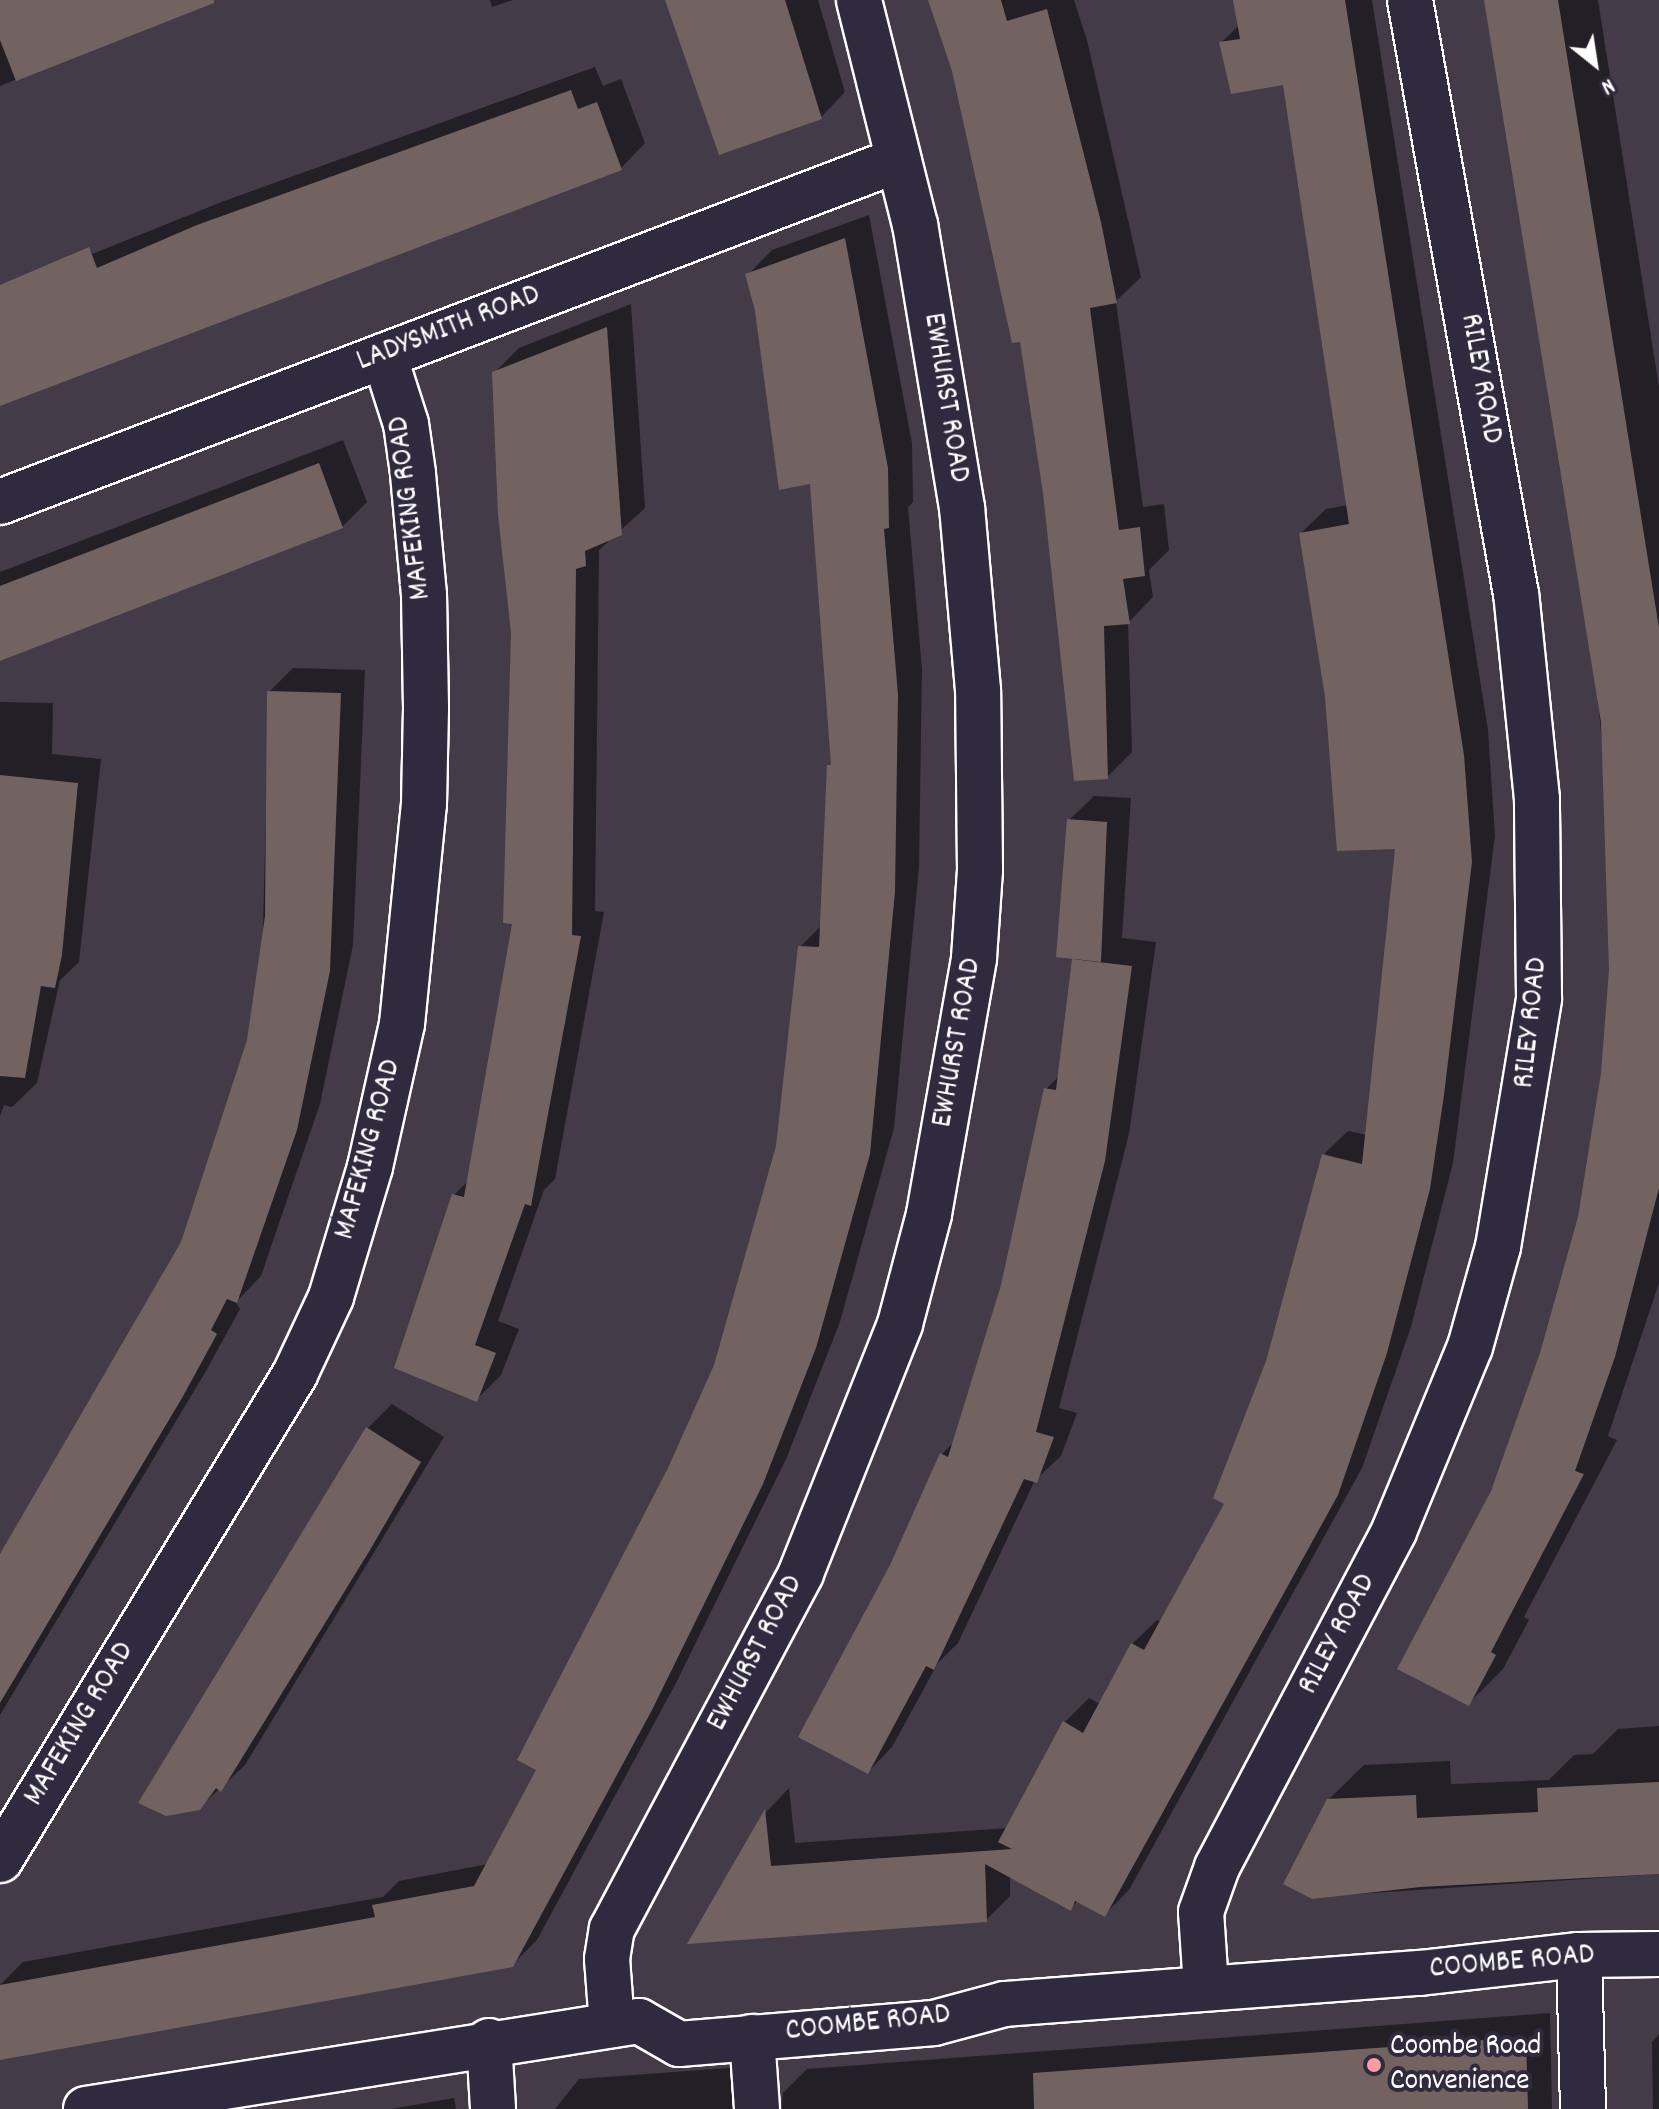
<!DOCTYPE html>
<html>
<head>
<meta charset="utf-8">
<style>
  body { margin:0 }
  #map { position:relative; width:1659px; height:2109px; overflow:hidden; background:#433b48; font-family:Dekko,sans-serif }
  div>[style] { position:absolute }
  .shadow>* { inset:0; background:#0007 }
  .building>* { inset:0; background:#736360 }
  .roads { filter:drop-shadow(2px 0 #fff) drop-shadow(-2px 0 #fff) drop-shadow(0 2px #fff) drop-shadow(0 -2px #fff) }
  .minor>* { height:44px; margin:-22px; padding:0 22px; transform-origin:22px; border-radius:22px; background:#2f2a3d }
  .dots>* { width:22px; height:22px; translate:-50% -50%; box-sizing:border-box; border:4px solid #2f2a3d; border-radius:50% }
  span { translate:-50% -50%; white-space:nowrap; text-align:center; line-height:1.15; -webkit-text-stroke:8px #2f2a3d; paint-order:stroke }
  .street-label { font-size:30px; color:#fff }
  .poi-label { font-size:30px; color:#fff }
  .left { translate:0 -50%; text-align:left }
  .north { position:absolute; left:1555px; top:24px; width:80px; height:80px; -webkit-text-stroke:6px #2f2a3d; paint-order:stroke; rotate:150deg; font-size:22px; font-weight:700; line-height:32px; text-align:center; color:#fff }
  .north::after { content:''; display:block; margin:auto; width:28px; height:36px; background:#fff; clip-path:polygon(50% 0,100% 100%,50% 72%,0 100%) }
</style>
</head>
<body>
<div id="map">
  <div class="shadow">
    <div style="clip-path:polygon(0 0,187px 0,168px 19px,0 86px)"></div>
    <div style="clip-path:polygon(490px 0,513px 0,492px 7px)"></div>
    <div style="clip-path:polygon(666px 0,818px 0,845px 92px,821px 117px)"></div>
    <div style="clip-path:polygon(931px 0,1074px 0,1087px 40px,1141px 277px,1116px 301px,1143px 507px,1164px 504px,1169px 550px,1149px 570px,1153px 597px,1128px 623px,1132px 752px,1107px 777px,1045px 493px,1022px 339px,954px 71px)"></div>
    <div style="clip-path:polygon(1235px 0,1372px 0,1488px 730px,1495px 836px,1453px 1163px,1411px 1327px,1362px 1468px,1129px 1890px,1105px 1914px,1078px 1901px,1070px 1908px,1010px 1875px,1010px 1896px,986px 1920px,690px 1942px,767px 1811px,789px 1788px,795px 1843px,1008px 1828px,1065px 1722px,1089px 1698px,1100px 1704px,1132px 1644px,1157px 1620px,1162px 1622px,1227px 1503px,1323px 1155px,1348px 1131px,1367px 1135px,1398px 847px,1327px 697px,1301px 533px,1326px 509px,1348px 505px,1285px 83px,1221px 43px,1239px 25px)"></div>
    <div style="clip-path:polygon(1486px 0,1598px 0,1659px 387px,1659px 1283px,1608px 1436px,1617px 1440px,1524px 1617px,1529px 1620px,1503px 1669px,1469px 1703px,1542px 1353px,1580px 1217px,1603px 1073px,1611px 970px,1609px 823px,1596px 676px)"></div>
    <div style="clip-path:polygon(595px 67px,603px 86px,621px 79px,645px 143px,621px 168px,0 405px,0 291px,224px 201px)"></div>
    <div style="clip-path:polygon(869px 215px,912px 443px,913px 502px,908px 507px,922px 669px,919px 867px,894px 1128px,840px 1322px,787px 1457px,676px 1683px,537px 1940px,512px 1965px,0 2057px,0 1985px,23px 1962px,383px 1897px,399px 1881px,488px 1864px,539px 1769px,716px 1366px,778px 1146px,800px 947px,822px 925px,833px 761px,812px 482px,748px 275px,772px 250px)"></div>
    <div style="clip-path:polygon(631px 304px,645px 508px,599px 550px,595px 911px,604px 912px,555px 1179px,544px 1190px,498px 1321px,519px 1329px,501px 1375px,477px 1399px,454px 1195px,470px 1179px,514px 922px,513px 632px,494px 373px,519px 348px)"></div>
    <div style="clip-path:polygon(343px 440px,367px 502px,342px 527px,0 658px,0 572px)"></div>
    <div style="clip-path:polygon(293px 668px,365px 670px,353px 945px,320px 1104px,261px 1276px,236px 1302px,240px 1309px,206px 1371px,0 1715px,0 1559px,183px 1243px,249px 1041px,262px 966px,269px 692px)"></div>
    <div style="clip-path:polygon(0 702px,53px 703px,52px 754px,101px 759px,79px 962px,60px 980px,37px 1083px,12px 1107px,4px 1105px,0 1116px)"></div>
    <div style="clip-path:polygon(1094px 796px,1131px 798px,1122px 938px,1156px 942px,1129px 1134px,1059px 1408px,1077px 1413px,1061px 1456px,1035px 1480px,958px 1643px,938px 1663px,892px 1747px,868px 1772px,892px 1566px,942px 1454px,955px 1441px,1003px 1285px,1046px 1089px,1060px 1075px,1077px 957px,1069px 820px)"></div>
    <div style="clip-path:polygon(392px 1404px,444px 1437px,245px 1765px,199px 1808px,367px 1429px)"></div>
    <div style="clip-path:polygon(1659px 1726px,1659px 1874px,1312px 1897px,1328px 1800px,1364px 1765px,1450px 1761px,1451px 1784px,1549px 1780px,1574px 1755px,1593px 1754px,1618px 1729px)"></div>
    <div style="clip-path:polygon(1550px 2013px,1552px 2109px,782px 2109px,783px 2093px,807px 2069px)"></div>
    <div style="clip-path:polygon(1659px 2034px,1659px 2109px,1653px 2109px,1652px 2042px)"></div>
    <div style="clip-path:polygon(755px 2066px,760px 2098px,781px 2109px,555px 2109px,579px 2079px)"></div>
    <div style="clip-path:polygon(454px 2098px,456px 2109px,391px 2109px)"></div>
  </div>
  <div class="building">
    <div style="clip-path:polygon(0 0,214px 0,214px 3px,16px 81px,0 40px)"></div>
    <div style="clip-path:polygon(665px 0,785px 0,822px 119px,719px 155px)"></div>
    <div style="clip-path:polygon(928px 0,1001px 0,1007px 21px,1047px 9px,1101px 222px,1117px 303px,1090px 308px,1119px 530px,1140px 527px,1145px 576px,1123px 579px,1130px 624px,1104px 626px,1108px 779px,1074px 781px,1043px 493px,1020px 342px,1012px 343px,952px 71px)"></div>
    <div style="clip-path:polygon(1233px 0,1345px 0,1464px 755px,1472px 862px,1444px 1095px,1430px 1189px,1387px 1353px,1338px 1495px,1105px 1917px,1075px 1901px,1071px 1911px,985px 1864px,987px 1922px,687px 1944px,765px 1809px,771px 1866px,1012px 1849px,998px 1842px,1063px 1721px,1083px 1733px,1131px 1643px,1144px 1650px,1224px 1504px,1213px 1498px,1266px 1361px,1322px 1154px,1362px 1164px,1395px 849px,1337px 851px,1325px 697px,1299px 533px,1349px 524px,1283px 85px,1231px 94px,1219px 42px,1240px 39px)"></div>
    <div style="clip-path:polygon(1484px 0,1558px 0,1659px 628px,1659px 1188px,1615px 1357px,1575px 1471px,1584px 1474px,1491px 1652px,1496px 1655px,1469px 1706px,1397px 1669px,1491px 1491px,1540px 1353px,1578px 1217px,1601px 1073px,1609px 970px,1601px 722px)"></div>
    <div style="clip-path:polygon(571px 90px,578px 109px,597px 102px,622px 170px,0 406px,0 285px,89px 247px,97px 268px,197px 225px)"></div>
    <div style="clip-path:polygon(845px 238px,888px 468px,889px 528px,884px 529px,898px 695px,895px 892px,870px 1154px,816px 1348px,763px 1484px,652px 1710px,513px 1967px,0 2060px,0 1985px,375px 1917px,372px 1905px,474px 1886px,536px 1770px,517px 1760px,668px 1468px,714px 1365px,776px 1146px,798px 946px,819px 947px,827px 765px,831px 765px,810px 484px,779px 490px,755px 311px,745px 274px)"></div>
    <div style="clip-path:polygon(607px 327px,622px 535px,585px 551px,586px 566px,576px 569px,572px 935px,581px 936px,531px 1206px,525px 1204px,475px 1345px,496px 1353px,477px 1402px,394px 1368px,452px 1194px,464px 1197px,512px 924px,503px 923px,511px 632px,498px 515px,492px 372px)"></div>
    <div style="clip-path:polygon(319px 463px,343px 528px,0 661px,0 586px)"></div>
    <div style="clip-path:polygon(267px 691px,341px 693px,330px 971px,297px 1130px,237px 1303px,227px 1299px,211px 1330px,217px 1334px,182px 1398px,0 1703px,0 1554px,181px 1242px,247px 1040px,265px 916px)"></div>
    <div style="clip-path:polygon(0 775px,78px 783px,62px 955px,55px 988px,41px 986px,25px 1078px,0 1076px)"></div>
    <div style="clip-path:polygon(1067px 819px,1107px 822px,1101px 962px,1056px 957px)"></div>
    <div style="clip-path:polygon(1072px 959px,1132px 966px,1105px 1161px,1036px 1432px,1054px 1437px,1037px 1483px,1024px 1479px,934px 1670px,926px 1666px,868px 1774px,798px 1737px,890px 1565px,940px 1453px,948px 1457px,1001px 1285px,1044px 1088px,1056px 1090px)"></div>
    <div style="clip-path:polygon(366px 1427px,421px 1462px,370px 1550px,221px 1792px,216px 1788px,200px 1810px,166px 1816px,138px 1803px)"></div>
    <div style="clip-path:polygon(1659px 1782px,1659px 1874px,1420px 1887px,1312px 1899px,1283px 1884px,1327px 1799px,1416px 1795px,1417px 1818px,1538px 1812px,1537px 1788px)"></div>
    <div style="clip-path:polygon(1526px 2037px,1528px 2109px,1034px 2109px,1033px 2073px)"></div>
  </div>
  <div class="roads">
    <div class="minor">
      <div style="left:0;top:502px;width:961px;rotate:-20.85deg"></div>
      <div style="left:0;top:1860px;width:569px;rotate:-58.74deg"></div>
      <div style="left:295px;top:1374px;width:85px;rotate:-64.9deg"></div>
      <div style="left:331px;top:1297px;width:136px;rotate:-73.3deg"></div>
      <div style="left:370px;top:1167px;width:147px;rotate:-77.4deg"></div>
      <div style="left:402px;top:1024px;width:221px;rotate:-84.3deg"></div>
      <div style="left:424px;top:804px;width:96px;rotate:-88.8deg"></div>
      <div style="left:426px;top:708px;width:113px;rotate:-91deg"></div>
      <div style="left:424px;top:595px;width:122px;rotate:-95.2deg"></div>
      <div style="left:413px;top:473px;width:49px;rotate:-98.1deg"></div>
      <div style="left:406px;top:424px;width:72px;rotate:-107.7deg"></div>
      <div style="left:1579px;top:1955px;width:154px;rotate:88.5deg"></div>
      <div style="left:1206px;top:1987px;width:75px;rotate:-93.8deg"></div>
      <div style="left:1201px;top:1912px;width:48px;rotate:-70.4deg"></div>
      <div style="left:1217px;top:1867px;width:380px;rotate:-62.2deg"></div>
      <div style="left:1394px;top:1531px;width:199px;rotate:-67.6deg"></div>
      <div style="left:1470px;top:1347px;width:104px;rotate:-74.4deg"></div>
      <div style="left:1498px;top:1247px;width:252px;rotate:-80.6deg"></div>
      <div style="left:1539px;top:998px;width:199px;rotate:-90.6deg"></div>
      <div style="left:1537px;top:799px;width:206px;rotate:-95.8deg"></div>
      <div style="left:1516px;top:594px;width:603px;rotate:-100.12deg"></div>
      <div style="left:612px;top:2025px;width:66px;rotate:-94.3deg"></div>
      <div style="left:607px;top:1959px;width:30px;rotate:-81deg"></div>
      <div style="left:612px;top:1929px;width:403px;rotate:-62deg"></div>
      <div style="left:801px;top:1573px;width:268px;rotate:-68.3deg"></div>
      <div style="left:900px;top:1324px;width:114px;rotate:-75.2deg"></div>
      <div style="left:929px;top:1214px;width:260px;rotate:-80deg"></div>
      <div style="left:974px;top:958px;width:88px;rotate:-86.1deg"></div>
      <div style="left:980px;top:870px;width:180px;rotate:-90.6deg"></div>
      <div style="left:978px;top:690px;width:183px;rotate:-95deg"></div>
      <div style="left:962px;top:508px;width:287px;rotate:-99.4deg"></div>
      <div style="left:915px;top:225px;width:232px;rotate:-104deg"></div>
      <div style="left:752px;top:2037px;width:72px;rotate:86deg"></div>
      <div style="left:489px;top:2041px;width:68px;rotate:86.6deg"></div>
      <div style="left:86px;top:2109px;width:560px;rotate:-9.04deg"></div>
      <div style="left:639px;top:2021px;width:46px;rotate:29.9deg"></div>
      <div style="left:679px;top:2044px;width:256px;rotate:-4.7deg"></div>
      <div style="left:934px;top:2023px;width:73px;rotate:-15deg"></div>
      <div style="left:1005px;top:2004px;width:416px;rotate:-4.3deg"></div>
      <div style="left:1420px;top:1973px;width:160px;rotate:-6.5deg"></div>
      <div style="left:1579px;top:1955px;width:80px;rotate:-0.7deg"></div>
    </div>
  </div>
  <div class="dots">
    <div style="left:1374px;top:2065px;background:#ff9aa2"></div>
  </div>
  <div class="street-label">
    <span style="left:449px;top:330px;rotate:-21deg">LADYSMITH ROAD</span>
    <span style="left:1479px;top:379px;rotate:80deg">RILEY ROAD</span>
    <span style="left:944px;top:398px;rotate:81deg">EWHURST ROAD</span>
    <span style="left:412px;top:508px;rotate:-97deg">MAFEKING ROAD</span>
    <span style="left:1533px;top:1023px;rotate:-84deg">RILEY ROAD</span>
    <span style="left:959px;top:1043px;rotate:-80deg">EWHURST ROAD</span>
    <span style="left:370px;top:1150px;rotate:-75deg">MAFEKING ROAD</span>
    <span style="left:1339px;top:1635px;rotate:-62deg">RILEY ROAD</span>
    <span style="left:757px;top:1654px;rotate:-62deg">EWHURST ROAD</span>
    <span style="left:81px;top:1725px;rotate:-59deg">MAFEKING ROAD</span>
    <span style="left:1512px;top:1964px;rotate:-5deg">COOMBE ROAD</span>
    <span style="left:868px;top:2025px;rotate:-6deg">COOMBE ROAD</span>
  </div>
  <div class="poi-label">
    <span class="left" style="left:1390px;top:2065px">Coombe Road<br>Convenience</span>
  </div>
  <div class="north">N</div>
</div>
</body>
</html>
